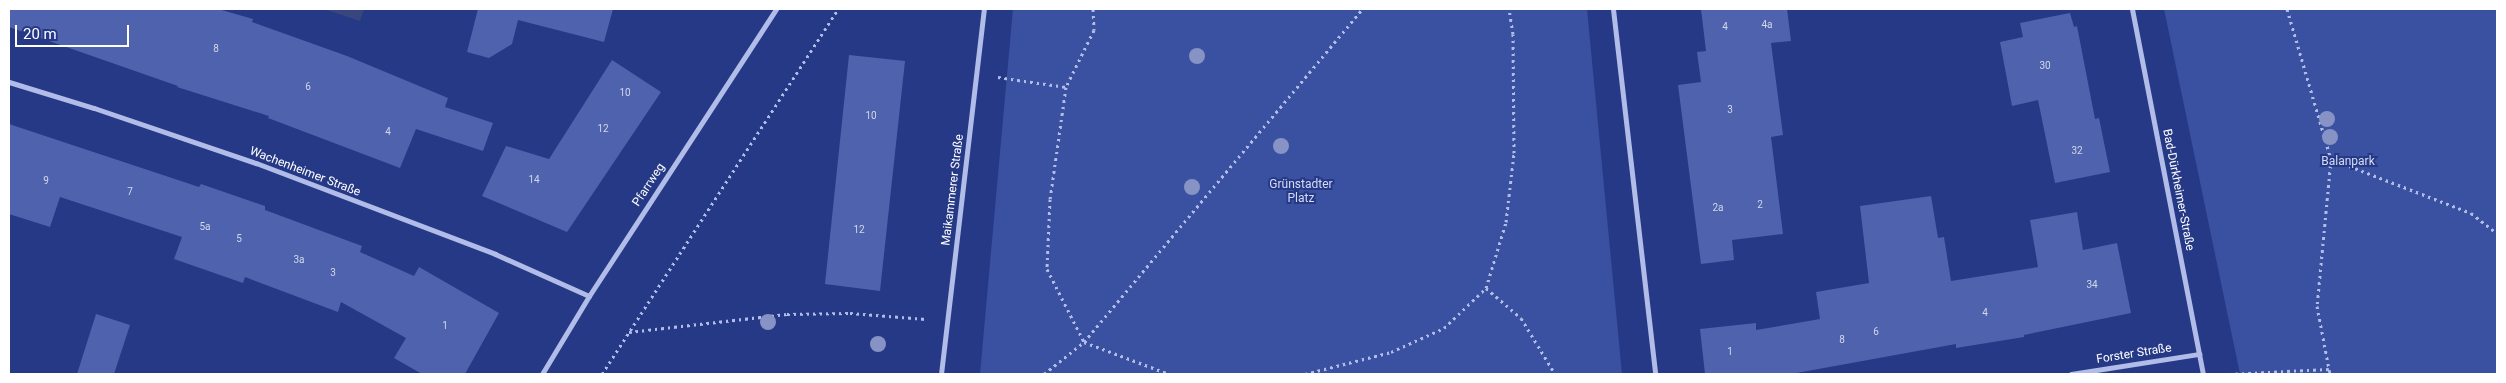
<!DOCTYPE html>
<html>
<head>
<meta charset="utf-8">
<style>
  body { margin:0 }
  #map { position:relative; width:2506px; height:383px; overflow:hidden; background:#263986; font-family:Roboto,sans-serif }
  div>[style] { position:absolute }
  .green>* { inset:0; background:#3a51a2 }
  .water>* { inset:0; background:#38467f }
  .building>* { inset:0; background:#4e62ad }
  .path>* { height:3px; margin-top:-1.5px; transform-origin:0; background:repeating-linear-gradient(90deg,#b1bde8 0 2.5px,transparent 0 6.5px) }
  .street>* { height:5px; margin:-2.5px; padding:0 2.5px; transform-origin:2.5px; border-radius:2.5px; background:#b1bde8 }
  .trees>* { width:16px; height:16px; margin:-8px; border-radius:50%; background:#8693c4 }
  span { translate:-50% -50%; white-space:nowrap; text-align:center; line-height:1.15; -webkit-text-stroke:4px #263986; paint-order:stroke }
  .number-label { font-size:10px; color:#d3d8ea }
  .number-label span { -webkit-text-stroke-width:0 }
  .park-label { font-size:12px; color:#d4dcf6 }
  .street-label { font-size:12px; color:#fff }
  .frame { position:absolute; inset:0; border:10px solid #fff; pointer-events:none }
  .scale { position:absolute; left:15px; top:25px; width:114px; height:22px; box-sizing:border-box; border:2px solid #fff; border-top:0; padding-left:6px; font-size:15px; line-height:18px; white-space:nowrap; color:#fff; -webkit-text-stroke:4px #263986; paint-order:stroke }
</style>
</head>
<body>
<div id="map">
  <div class="green">
    <div style="clip-path:polygon(1013px 9px,1587px 9px,1622px 374px,980px 374px)"></div>
    <div style="clip-path:polygon(2164px 9px,2497px 9px,2497px 374px,2240px 374px)"></div>
  </div>
  <div class="water">
    <div style="clip-path:polygon(324px 9px,364px 9px,360px 21px)"></div>
  </div>
  <div class="building">
    <div style="clip-path:polygon(9px 9px,218px 9px,253px 19px,252px 22px,347px 56px,448px 98px,445px 107px,493px 123px,483px 151px,416px 129px,400px 168px,268px 118px,269px 116px,177px 87px,178px 86px,9px 27px)"></div>
    <div style="clip-path:polygon(478px 9px,613px 9px,604px 42px,518px 20px,512px 44px,489px 58px,467px 52px)"></div>
    <div style="clip-path:polygon(1701px 9px,1787px 9px,1791px 41px,1771px 43px,1783px 135px,1771px 137px,1783px 234px,1732px 240px,1734px 260px,1701px 264px,1678px 85px,1701px 82px,1697px 52px,1706px 51px)"></div>
    <div style="clip-path:polygon(2070px 13px,2074px 27px,2077px 26px,2095px 119px,2099px 118px,2110px 172px,2055px 183px,2038px 100px,2012px 106px,2000px 42px,2023px 37px,2020px 23px)"></div>
    <div style="clip-path:polygon(849px 55px,905px 61px,880px 291px,825px 284px)"></div>
    <div style="clip-path:polygon(612px 60px,661px 92px,567px 232px,482px 196px,506px 146px,549px 159px)"></div>
    <div style="clip-path:polygon(9px 124px,199px 187px,201px 184px,265px 206px,265px 210px,362px 246px,360px 252px,414px 276px,419px 267px,499px 313px,465px 374px,422px 374px,394px 358px,406px 338px,341px 302px,338px 312px,245px 277px,243px 283px,174px 259px,182px 237px,60px 197px,50px 227px,9px 214px)"></div>
    <div style="clip-path:polygon(1931px 196px,1938px 238px,1944px 237px,1951px 281px,2038px 267px,2030px 220px,2077px 212px,2083px 250px,2117px 243px,2131px 313px,2024px 335px,2024px 337px,1956px 348px,1956px 344px,1791px 374px,1705px 374px,1700px 329px,1756px 323px,1756px 330px,1820px 319px,1816px 292px,1869px 283px,1860px 206px)"></div>
    <div style="clip-path:polygon(96px 314px,130px 325px,114px 374px,77px 374px)"></div>
  </div>
  <div class="path">
    <div style="left:1093px;top:9px;width:21px;rotate:87deg"></div>
    <div style="left:1094px;top:30px;width:64px;rotate:116.2deg"></div>
    <div style="left:1066px;top:87px;width:113px;rotate:98.1deg"></div>
    <div style="left:1050px;top:199px;width:70px;rotate:92.5deg"></div>
    <div style="left:1047px;top:269px;width:82px;rotate:63.1deg"></div>
    <div style="left:1084px;top:342px;width:91px;rotate:20.6deg"></div>
    <div style="left:2287px;top:9px;width:156px;rotate:73.7deg"></div>
    <div style="left:2331px;top:159px;width:148px;rotate:95.4deg"></div>
    <div style="left:2317px;top:306px;width:69px;rotate:79.2deg"></div>
    <div style="left:998px;top:77px;width:69px;rotate:8.4deg"></div>
    <div style="left:2331px;top:159px;width:150px;rotate:21.1deg"></div>
    <div style="left:2471px;top:213px;width:33px;rotate:38deg"></div>
    <div style="left:1486px;top:288px;width:46px;rotate:40.6deg"></div>
    <div style="left:1521px;top:318px;width:66px;rotate:58.7deg"></div>
    <div style="left:629px;top:332px;width:159px;rotate:-6.5deg"></div>
    <div style="left:787px;top:314px;width:63px;rotate:-0.9deg"></div>
    <div style="left:850px;top:313px;width:76px;rotate:4.5deg"></div>
    <div style="left:602px;top:374px;width:435px;rotate:-57.1deg"></div>
    <div style="left:1044px;top:374px;width:51px;rotate:-38.7deg"></div>
    <div style="left:1084px;top:342px;width:434px;rotate:-50.1deg"></div>
    <div style="left:1305px;top:374px;width:89px;rotate:-14.3deg"></div>
    <div style="left:1391px;top:352px;width:58px;rotate:-24.4deg"></div>
    <div style="left:1444px;top:328px;width:58px;rotate:-43.6deg"></div>
    <div style="left:1486px;top:288px;width:69px;rotate:-73.1deg"></div>
    <div style="left:1506px;top:222px;width:69px;rotate:-83.4deg"></div>
    <div style="left:1514px;top:153px;width:119px;rotate:-90.5deg"></div>
    <div style="left:1513px;top:34px;width:25px;rotate:-99deg"></div>
    <div style="left:2229px;top:374px;width:100px;rotate:-2.9deg"></div>
  </div>
  <div class="street">
    <div style="left:1613px;top:9px;width:367px;rotate:83.4deg"></div>
    <div style="left:2132px;top:9px;width:372px;rotate:79deg"></div>
    <div style="left:9px;top:82px;width:89px;rotate:17deg"></div>
    <div style="left:94px;top:108px;width:171px;rotate:18.8deg"></div>
    <div style="left:256px;top:163px;width:256px;rotate:20.8deg"></div>
    <div style="left:495px;top:254px;width:103px;rotate:24.1deg"></div>
    <div style="left:542px;top:374px;width:91px;rotate:-58.9deg"></div>
    <div style="left:589px;top:296px;width:343px;rotate:-56.9deg"></div>
    <div style="left:941px;top:374px;width:368px;rotate:-83.3deg"></div>
    <div style="left:2071px;top:374px;width:130px;rotate:-8.9deg"></div>
  </div>
  <div class="trees">
    <div style="left:1197px;top:56px"></div>
    <div style="left:2327px;top:119px"></div>
    <div style="left:2330px;top:137px"></div>
    <div style="left:1281px;top:146px"></div>
    <div style="left:1192px;top:187px"></div>
    <div style="left:768px;top:322px"></div>
    <div style="left:878px;top:344px"></div>
  </div>
  <div class="number-label">
    <span style="left:1767px;top:25px">4a</span>
    <span style="left:1725px;top:27px">4</span>
    <span style="left:216px;top:49px">8</span>
    <span style="left:2045px;top:66px">30</span>
    <span style="left:308px;top:87px">6</span>
    <span style="left:625px;top:93px">10</span>
    <span style="left:1730px;top:110px">3</span>
    <span style="left:871px;top:116px">10</span>
    <span style="left:603px;top:129px">12</span>
    <span style="left:388px;top:132px">4</span>
    <span style="left:2077px;top:151px">32</span>
    <span style="left:534px;top:180px">14</span>
    <span style="left:46px;top:181px">9</span>
    <span style="left:130px;top:192px">7</span>
    <span style="left:1760px;top:205px">2</span>
    <span style="left:1718px;top:208px">2a</span>
    <span style="left:205px;top:227px">5a</span>
    <span style="left:859px;top:230px">12</span>
    <span style="left:239px;top:239px">5</span>
    <span style="left:299px;top:260px">3a</span>
    <span style="left:333px;top:273px">3</span>
    <span style="left:2092px;top:285px">34</span>
    <span style="left:1985px;top:313px">4</span>
    <span style="left:445px;top:326px">1</span>
    <span style="left:1876px;top:332px">6</span>
    <span style="left:1842px;top:340px">8</span>
    <span style="left:1730px;top:352px">1</span>
  </div>
  <div class="park-label">
    <span style="left:2348px;top:162px">Balanpark</span>
    <span style="left:1301px;top:192px">Grünstadter<br>Platz</span>
  </div>
  <div class="street-label">
    <span style="left:305px;top:172px;rotate:21deg">Wachenheimer Straße</span>
    <span style="left:649px;top:185px;rotate:-57deg">Pfarrweg</span>
    <span style="left:953px;top:190px;rotate:-83deg">Maikammerer Straße</span>
    <span style="left:2178px;top:190px;rotate:79deg">Bad-Dürkheimer-Straße</span>
    <span style="left:2134px;top:354px;rotate:-9deg">Forster Straße</span>
  </div>
  <div class="frame"></div>
  <div class="scale">20 m</div>
</div>
</body>
</html>
